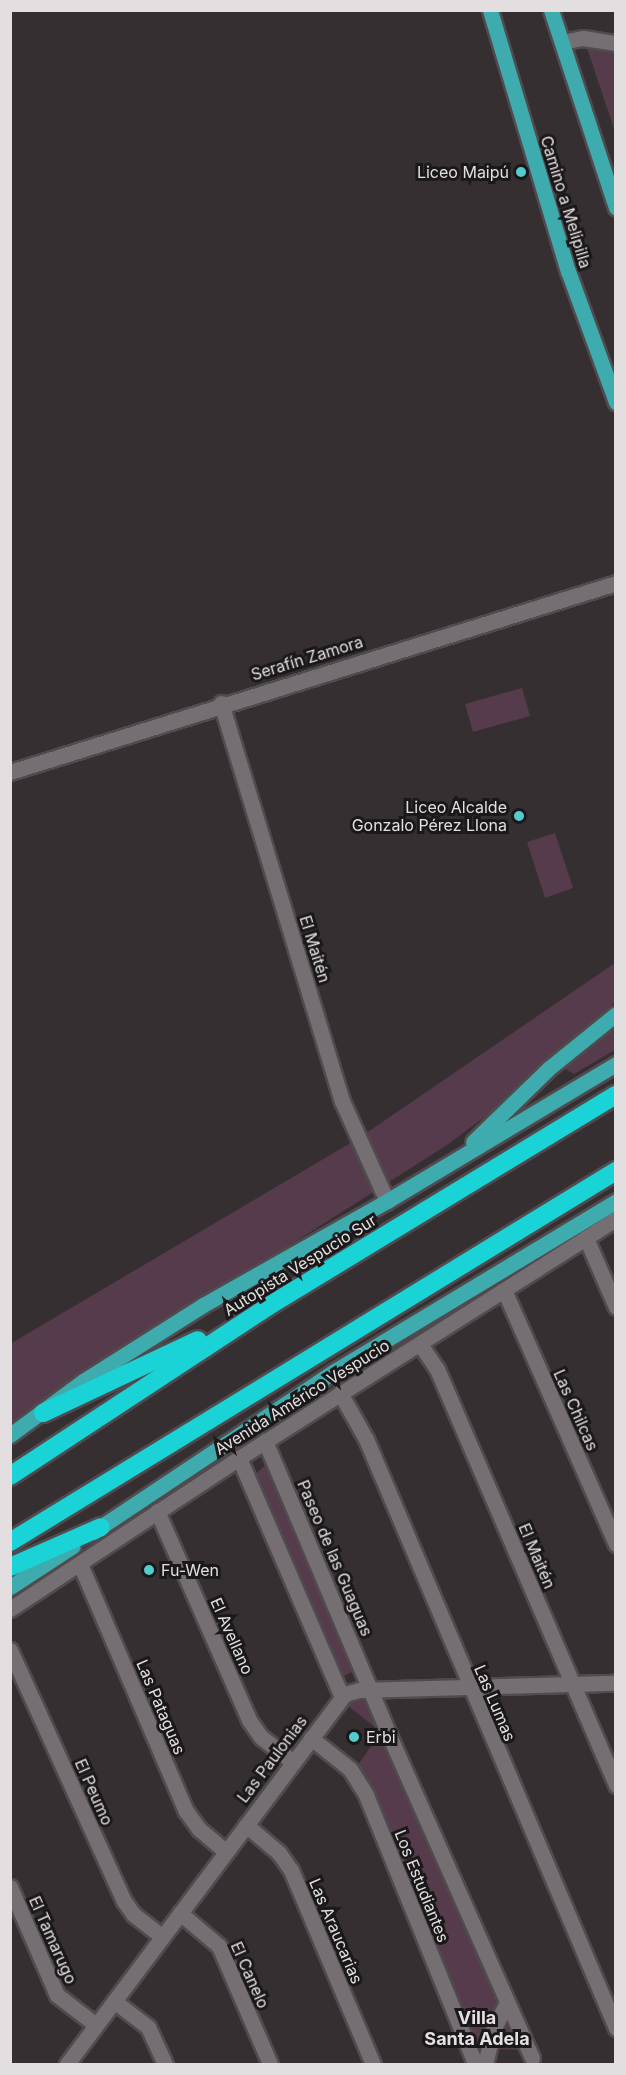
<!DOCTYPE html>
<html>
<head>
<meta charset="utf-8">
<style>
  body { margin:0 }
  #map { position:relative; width:626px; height:2075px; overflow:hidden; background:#352f32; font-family:Inter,sans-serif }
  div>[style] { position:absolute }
  .green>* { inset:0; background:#553b4b }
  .roads { filter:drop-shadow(2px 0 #504b4e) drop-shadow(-2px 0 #504b4e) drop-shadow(0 2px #504b4e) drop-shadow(0 -2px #504b4e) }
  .minor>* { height:15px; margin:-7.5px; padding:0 7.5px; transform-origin:7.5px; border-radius:7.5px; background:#756f73 }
  .primary>* { height:15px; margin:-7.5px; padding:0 7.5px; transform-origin:7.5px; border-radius:7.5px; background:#3eabae }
  .motorway>* { height:18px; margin:-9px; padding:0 9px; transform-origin:9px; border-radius:9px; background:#19d3d6 }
  .dots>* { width:16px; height:16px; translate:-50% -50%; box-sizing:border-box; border:3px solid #1b181a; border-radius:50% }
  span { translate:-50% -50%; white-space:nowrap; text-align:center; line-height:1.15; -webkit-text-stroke:6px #1b181a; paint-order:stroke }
  .poi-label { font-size:16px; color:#e3dfe1 }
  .right { translate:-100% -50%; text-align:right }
  .left { translate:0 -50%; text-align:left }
  .street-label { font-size:16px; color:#e3dfe1 }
  .neighbourhood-label { font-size:18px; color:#e6dfe3; font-weight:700 }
  .frame { position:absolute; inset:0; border:12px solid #e3dfe1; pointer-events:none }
</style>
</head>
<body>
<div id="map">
  <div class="green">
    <div style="clip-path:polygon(585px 42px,615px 51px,615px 132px)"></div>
    <div style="clip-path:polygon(522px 688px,530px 716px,473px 732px,465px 704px)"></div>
    <div style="clip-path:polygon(555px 833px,573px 888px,545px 898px,527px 842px)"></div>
    <div style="clip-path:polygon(615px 963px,615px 1002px,502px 1104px,447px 1145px,11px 1423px,10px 1344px,359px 1138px)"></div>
    <div style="clip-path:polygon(615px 1027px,615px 1050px,574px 1074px,564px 1068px)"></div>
    <div style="clip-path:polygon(266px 1465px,356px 1670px,340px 1678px,255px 1474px)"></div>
    <div style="clip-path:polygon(367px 1696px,522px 2050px,492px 2049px,484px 2058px,453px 2003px,363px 1783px,358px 1765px,381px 1732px,347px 1705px)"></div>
  </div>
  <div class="roads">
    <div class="minor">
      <div style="left:562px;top:42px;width:21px;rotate:-11deg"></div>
      <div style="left:583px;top:38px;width:33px;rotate:9deg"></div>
      <div style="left:221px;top:703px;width:416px;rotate:73.1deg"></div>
      <div style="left:342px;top:1101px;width:110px;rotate:65.8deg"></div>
      <div style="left:10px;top:772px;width:635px;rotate:-17.32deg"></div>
      <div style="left:586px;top:1238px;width:75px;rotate:66.5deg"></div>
      <div style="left:504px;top:1290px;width:278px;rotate:66.2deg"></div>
      <div style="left:420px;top:1344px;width:30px;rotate:56deg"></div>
      <div style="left:437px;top:1369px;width:453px;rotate:66.7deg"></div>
      <div style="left:340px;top:1393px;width:53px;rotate:60.5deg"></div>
      <div style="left:366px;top:1439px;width:640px;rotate:67deg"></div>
      <div style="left:265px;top:1441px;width:319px;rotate:67.1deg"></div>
      <div style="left:389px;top:1735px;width:353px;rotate:66.1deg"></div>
      <div style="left:239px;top:1458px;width:260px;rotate:66.7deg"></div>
      <div style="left:157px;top:1511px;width:228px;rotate:66.2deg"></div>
      <div style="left:249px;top:1720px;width:21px;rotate:55deg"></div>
      <div style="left:261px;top:1737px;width:41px;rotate:38deg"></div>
      <div style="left:80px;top:1564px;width:269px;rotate:66.8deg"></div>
      <div style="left:186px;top:1811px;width:22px;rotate:54deg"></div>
      <div style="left:199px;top:1829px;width:35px;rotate:40deg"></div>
      <div style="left:10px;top:1609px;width:274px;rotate:-33.4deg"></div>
      <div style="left:239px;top:1458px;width:446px;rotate:-32.4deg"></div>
      <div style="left:10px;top:1650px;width:276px;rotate:65.6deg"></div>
      <div style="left:124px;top:1901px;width:16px;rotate:55deg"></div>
      <div style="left:133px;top:1914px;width:37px;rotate:38deg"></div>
      <div style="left:311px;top:1738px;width:50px;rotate:38.5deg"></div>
      <div style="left:350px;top:1769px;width:31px;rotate:58deg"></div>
      <div style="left:366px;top:1795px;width:290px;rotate:67.9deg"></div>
      <div style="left:246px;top:1825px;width:43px;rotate:40.3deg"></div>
      <div style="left:279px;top:1853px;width:21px;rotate:55deg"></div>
      <div style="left:291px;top:1870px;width:211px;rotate:67.1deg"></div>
      <div style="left:10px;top:1887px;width:118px;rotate:66.5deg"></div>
      <div style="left:57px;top:1995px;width:49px;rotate:37.6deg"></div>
      <div style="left:180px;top:1913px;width:51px;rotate:40.2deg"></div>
      <div style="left:219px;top:1946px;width:129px;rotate:66.6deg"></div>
      <div style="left:114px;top:2001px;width:43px;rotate:37.4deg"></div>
      <div style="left:148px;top:2027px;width:41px;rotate:65.3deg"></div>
      <div style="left:67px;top:2064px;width:463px;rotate:-53.1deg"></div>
      <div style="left:345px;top:1694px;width:15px;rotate:-16deg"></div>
      <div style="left:359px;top:1690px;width:257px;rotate:-1.6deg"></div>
      <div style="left:485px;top:2064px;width:37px;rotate:-76deg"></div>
      <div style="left:494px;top:2028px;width:29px;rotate:-63deg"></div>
    </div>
    <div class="primary">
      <div style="left:490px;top:10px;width:272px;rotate:73.4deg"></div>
      <div style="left:568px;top:271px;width:140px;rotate:69.9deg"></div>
      <div style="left:551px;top:10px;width:208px;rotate:71.8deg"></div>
      <div style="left:473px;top:1142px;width:105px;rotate:-44.2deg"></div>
      <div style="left:548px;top:1069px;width:87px;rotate:-39deg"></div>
      <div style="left:10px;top:1435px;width:91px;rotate:-36.5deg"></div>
      <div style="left:83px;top:1381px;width:142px;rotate:-32.3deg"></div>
      <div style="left:203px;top:1305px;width:211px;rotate:-29.5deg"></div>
      <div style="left:387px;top:1201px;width:267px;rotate:-30.9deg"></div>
      <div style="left:93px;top:1532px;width:288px;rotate:-33.7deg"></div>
      <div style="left:333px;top:1372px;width:331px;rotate:-31.1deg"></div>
      <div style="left:10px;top:1587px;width:75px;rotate:-33.1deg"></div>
    </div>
    <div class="motorway">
      <div style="left:43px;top:1413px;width:171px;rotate:-25.2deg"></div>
      <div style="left:10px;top:1476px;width:308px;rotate:-33.3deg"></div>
      <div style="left:267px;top:1307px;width:408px;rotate:-31.3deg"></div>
      <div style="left:10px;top:1542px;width:711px;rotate:-31.48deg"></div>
      <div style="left:10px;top:1567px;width:99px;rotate:-23.7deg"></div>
    </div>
  </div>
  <div class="dots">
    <div style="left:521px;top:172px;background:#52cdcf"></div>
    <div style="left:519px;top:816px;background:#52cdcf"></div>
    <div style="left:149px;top:1570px;background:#52cdcf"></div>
    <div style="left:354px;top:1737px;background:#52cdcf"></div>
  </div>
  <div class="poi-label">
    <span class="right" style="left:509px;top:172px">Liceo Maipú</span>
    <span class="right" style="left:507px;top:816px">Liceo Alcalde<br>Gonzalo Pérez Llona</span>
    <span class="left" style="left:161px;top:1570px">Fu-Wen</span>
    <span class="left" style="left:366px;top:1737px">Erbi</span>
  </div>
  <div class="street-label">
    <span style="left:566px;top:202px;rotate:73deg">Camino a Melipilla</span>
    <span style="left:307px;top:658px;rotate:-17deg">Serafín Zamora</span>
    <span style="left:315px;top:949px;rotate:73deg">El Maitén</span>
    <span style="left:300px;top:1265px;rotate:-32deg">Autopista Vespucio Sur</span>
    <span style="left:302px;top:1397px;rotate:-32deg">Avenida Américo Vespucio</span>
    <span style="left:576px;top:1410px;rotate:66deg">Las Chilcas</span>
    <span style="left:537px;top:1556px;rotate:67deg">El Maitén</span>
    <span style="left:335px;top:1558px;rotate:67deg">Paseo de las Guaguas</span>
    <span style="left:232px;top:1636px;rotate:66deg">El Avellano</span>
    <span style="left:495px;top:1703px;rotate:67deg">Las Lumas</span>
    <span style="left:161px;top:1707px;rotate:67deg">Las Pataguas</span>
    <span style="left:272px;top:1759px;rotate:-53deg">Las Paulonias</span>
    <span style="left:94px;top:1792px;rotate:66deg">El Peumo</span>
    <span style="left:422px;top:1886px;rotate:68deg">Los Estudiantes</span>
    <span style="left:336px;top:1931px;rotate:67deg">Las Araucarias</span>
    <span style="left:53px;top:1940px;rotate:66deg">El Tamarugo</span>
    <span style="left:250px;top:1975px;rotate:66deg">El Canelo</span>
  </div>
  <div class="neighbourhood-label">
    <span style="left:477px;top:2029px">Villa<br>Santa Adela</span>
  </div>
  <div class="frame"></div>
</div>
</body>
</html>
